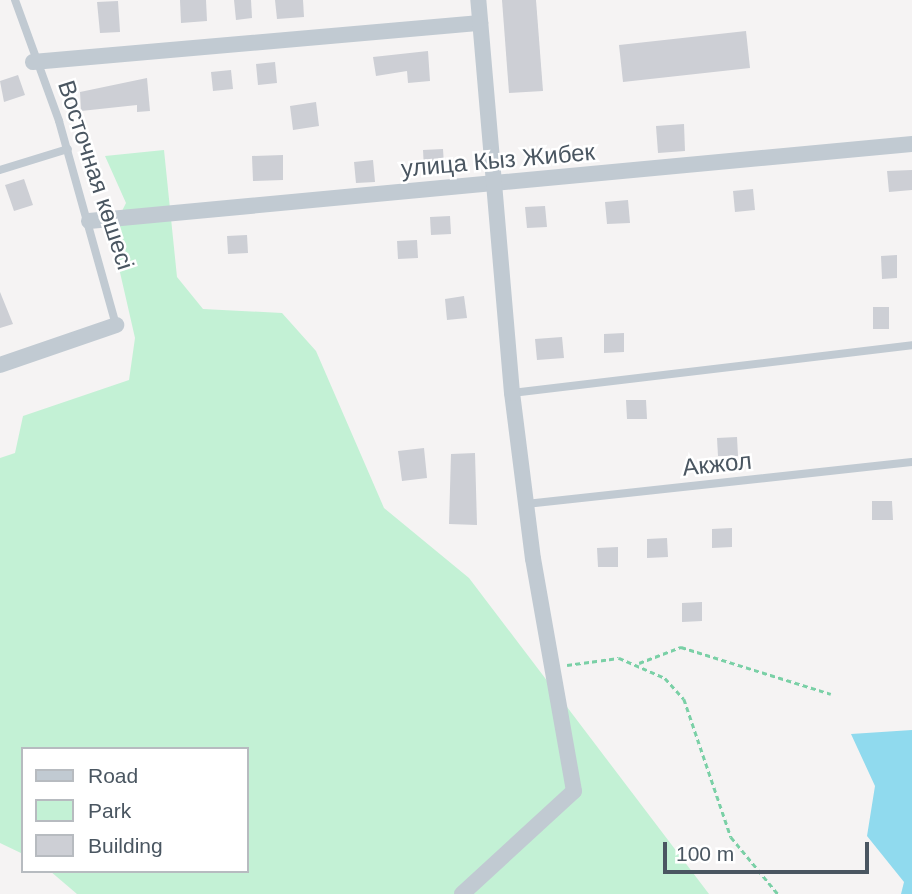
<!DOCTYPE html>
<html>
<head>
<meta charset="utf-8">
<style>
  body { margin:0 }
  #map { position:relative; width:912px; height:894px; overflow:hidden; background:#f5f3f3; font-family:Helvetica,sans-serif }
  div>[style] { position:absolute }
  .green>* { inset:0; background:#c3f1d5 }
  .water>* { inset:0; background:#90daee }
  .building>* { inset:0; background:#cdcfd5 }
  .path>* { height:2.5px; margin-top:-1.25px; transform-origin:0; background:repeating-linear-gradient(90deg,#7ad0a6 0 5px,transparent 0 8.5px) }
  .service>* { height:8px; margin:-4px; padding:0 4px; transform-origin:4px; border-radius:4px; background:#c1cad2 }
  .minor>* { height:16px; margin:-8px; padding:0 8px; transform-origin:8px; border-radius:8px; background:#c1cad2 }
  span { translate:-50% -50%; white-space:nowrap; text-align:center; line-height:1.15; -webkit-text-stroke:5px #fff; paint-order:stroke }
  .street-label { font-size:24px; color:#4a5661 }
  .legend { position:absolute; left:21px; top:747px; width:228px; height:126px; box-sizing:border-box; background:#fff; border:2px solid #b7bbc0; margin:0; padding:9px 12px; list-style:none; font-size:21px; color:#4a5661 }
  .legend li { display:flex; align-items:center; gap:14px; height:35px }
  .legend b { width:35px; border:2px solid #b7bbc0 }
  .scale { position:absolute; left:663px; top:842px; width:206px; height:32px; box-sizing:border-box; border:4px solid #4a5661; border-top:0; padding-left:9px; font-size:21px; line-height:24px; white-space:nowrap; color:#4a5661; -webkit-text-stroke:5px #fff; paint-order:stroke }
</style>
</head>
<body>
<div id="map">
  <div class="green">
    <div style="clip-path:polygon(164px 150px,177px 277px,203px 309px,282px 313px,316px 351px,384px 508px,469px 578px,709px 894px,77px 894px,50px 871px,247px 871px,247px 749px,23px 749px,23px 854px,0 843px,0 458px,15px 453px,23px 416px,129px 380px,135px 338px,111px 233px,126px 203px,105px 156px)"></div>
  </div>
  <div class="water">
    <div style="clip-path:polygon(912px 730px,912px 894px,901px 894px,904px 882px,867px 836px,875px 786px,851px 734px)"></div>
  </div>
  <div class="building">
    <div style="clip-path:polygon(180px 0,206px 0,207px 21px,181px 23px)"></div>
    <div style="clip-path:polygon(234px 0,251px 0,252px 18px,236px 20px)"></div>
    <div style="clip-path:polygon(275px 0,303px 0,304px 17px,277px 19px)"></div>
    <div style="clip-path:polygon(502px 0,536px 0,543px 91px,509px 93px)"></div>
    <div style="clip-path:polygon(118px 1px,120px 32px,100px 33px,97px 2px)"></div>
    <div style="clip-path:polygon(746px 31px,750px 68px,623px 82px,619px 45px)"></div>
    <div style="clip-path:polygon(428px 51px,430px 81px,408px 83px,407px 71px,376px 76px,373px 57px)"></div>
    <div style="clip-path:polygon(275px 62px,277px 83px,258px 85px,256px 64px)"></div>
    <div style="clip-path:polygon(231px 70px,233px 89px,213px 91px,211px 72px)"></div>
    <div style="clip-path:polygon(18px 75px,25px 95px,4px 102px,0 81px)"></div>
    <div style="clip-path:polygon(147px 78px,150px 111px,137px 112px,137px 105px,81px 111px,80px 92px)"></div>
    <div style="clip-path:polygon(316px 102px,319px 126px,293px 130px,290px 106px)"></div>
    <div style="clip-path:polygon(684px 124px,685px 151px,658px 153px,656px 126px)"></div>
    <div style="clip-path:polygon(443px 149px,444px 166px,424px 168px,423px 150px)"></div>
    <div style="clip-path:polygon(283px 155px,283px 180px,253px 181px,252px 156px)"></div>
    <div style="clip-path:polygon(373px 160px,375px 182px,356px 183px,354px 162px)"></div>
    <div style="clip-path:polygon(912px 170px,912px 190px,889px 192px,887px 171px)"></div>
    <div style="clip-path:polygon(24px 179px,33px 205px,14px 211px,5px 185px)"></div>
    <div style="clip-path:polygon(753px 189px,755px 210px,735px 212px,733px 191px)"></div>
    <div style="clip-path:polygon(628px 200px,630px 223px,607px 224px,605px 202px)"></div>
    <div style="clip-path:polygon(545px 206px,547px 227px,527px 228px,525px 207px)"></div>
    <div style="clip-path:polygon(450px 216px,451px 234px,431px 235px,430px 217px)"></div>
    <div style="clip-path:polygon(247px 235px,248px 253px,228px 254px,227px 236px)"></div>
    <div style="clip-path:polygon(417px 240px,418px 258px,398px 259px,397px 241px)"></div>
    <div style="clip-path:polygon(897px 255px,897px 278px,882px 279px,881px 256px)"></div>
    <div style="clip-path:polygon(0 292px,13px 324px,0 328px)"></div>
    <div style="clip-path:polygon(464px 296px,467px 318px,447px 320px,445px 299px)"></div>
    <div style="clip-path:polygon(873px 307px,889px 307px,889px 329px,873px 329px)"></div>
    <div style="clip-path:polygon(624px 333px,624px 352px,604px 353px,604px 334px)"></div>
    <div style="clip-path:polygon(562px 337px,564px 358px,537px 360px,535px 339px)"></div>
    <div style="clip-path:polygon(626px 400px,646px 400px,647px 419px,627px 419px)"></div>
    <div style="clip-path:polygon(737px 437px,738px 456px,718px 456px,717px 438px)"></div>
    <div style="clip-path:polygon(424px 448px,427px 478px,402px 481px,398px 451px)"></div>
    <div style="clip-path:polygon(475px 453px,477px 525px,449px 524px,451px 454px)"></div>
    <div style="clip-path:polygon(872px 501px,892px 501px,893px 520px,872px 520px)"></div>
    <div style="clip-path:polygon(732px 528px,732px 547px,712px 548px,712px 529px)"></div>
    <div style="clip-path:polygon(667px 538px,668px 557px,647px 558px,647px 539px)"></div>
    <div style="clip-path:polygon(618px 547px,618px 567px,598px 567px,597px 548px)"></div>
    <div style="clip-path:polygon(702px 602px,702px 621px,682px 622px,682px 603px)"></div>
  </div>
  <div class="path">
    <div style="left:639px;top:663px;width:45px;rotate:-20.9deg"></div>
    <div style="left:681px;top:647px;width:157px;rotate:17.4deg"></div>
    <div style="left:567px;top:665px;width:52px;rotate:-7.7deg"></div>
    <div style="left:619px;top:658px;width:50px;rotate:23.5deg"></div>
    <div style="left:665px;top:678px;width:28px;rotate:48deg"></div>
    <div style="left:684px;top:699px;width:146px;rotate:71.2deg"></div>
    <div style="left:731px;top:837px;width:74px;rotate:50.5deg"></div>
  </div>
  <div class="service">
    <div style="left:15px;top:0;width:129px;rotate:70deg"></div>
    <div style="left:59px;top:121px;width:212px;rotate:74.4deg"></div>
    <div style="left:0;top:170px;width:71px;rotate:-17.2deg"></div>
    <div style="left:512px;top:393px;width:403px;rotate:-6.8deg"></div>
    <div style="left:526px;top:504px;width:388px;rotate:-6.2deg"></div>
  </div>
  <div class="minor">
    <div style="left:33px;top:62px;width:449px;rotate:-5deg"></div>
    <div style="left:89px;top:221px;width:827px;rotate:-5.35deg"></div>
    <div style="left:0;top:365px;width:123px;rotate:-19deg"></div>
    <div style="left:462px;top:894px;width:152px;rotate:-42.6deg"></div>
    <div style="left:574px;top:791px;width:236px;rotate:-100deg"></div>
    <div style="left:533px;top:559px;width:167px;rotate:-97.2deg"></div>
    <div style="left:512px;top:393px;width:394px;rotate:-94.9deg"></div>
  </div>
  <div class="street-label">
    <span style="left:498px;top:160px;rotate:-5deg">улица Кыз Жибек</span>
    <span style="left:96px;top:175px;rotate:72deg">Восточная көшесі</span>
    <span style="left:717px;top:464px;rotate:-6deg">Акжол</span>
  </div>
  <ul class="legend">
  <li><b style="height:9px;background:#c1cad2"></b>Road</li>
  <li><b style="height:19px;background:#c3f1d5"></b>Park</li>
  <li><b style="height:19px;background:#cdcfd5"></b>Building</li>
  </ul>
  <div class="scale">100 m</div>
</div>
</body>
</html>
